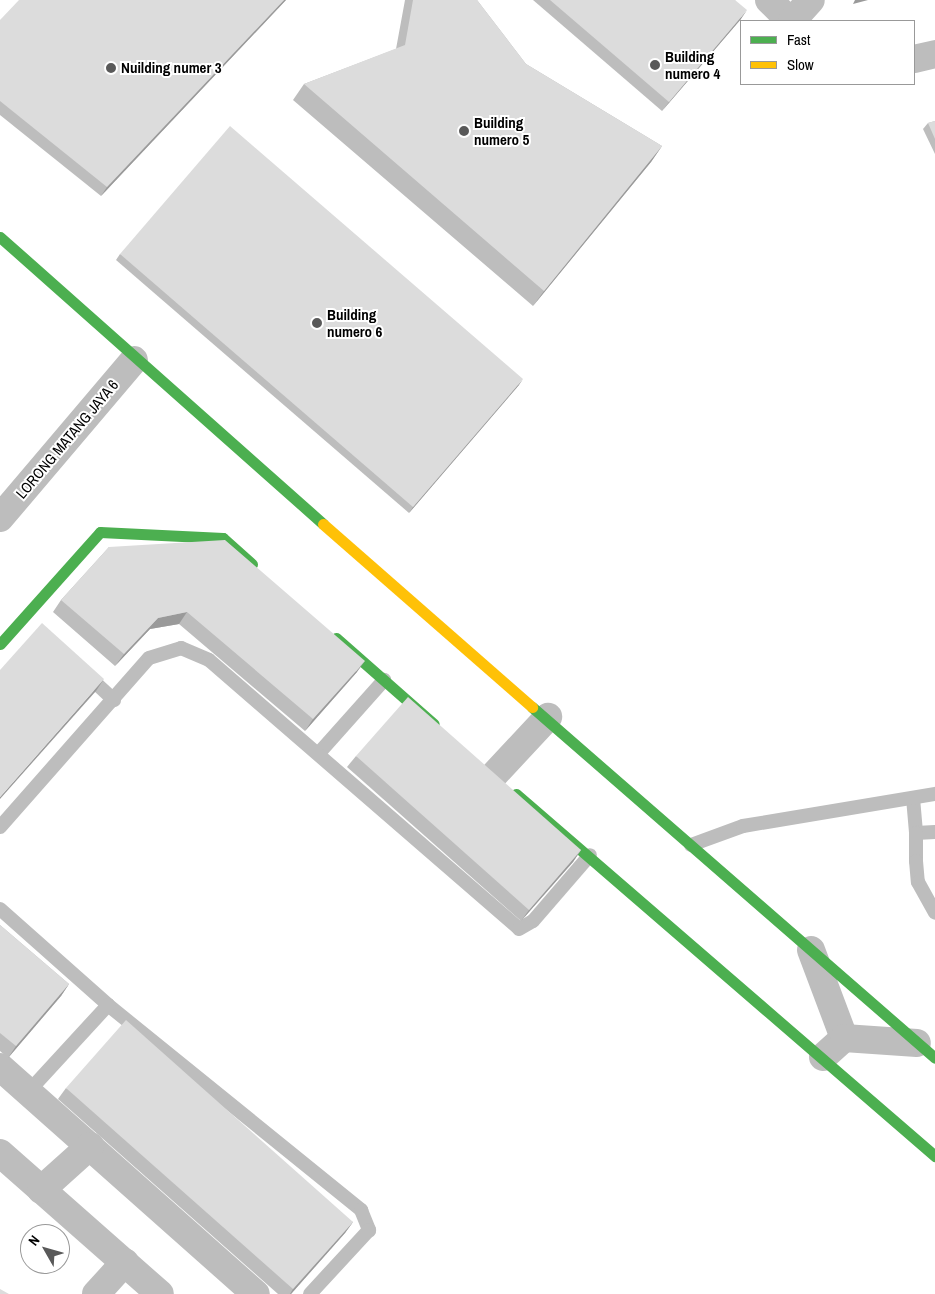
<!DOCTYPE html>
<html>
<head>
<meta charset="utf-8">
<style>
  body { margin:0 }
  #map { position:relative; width:935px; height:1294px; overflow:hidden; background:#fff; font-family:"Archivo Narrow",sans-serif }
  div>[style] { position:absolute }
  .lane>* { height:14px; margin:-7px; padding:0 7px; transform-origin:7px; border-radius:7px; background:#bdbdbd }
  .street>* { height:28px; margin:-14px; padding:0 14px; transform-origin:14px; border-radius:14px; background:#bdbdbd }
  .fast>* { height:11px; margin:-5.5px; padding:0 5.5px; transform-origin:5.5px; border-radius:5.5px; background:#4caf50 }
  .slow>* { height:11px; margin:-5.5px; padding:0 5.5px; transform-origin:5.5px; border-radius:5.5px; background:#ffc107 }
  .wall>* { inset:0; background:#bdbdbd }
  .shaded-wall>* { inset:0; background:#9a9a9a }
  .building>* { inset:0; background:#dcdcdc }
  .dots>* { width:14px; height:14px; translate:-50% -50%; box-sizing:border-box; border:2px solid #fff; border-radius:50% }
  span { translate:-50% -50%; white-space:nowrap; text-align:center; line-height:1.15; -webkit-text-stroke:4px #fff; paint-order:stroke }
  .poi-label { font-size:15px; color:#000; font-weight:700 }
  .left { translate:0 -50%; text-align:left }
  .street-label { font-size:15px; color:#000 }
  .legend { position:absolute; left:740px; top:20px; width:175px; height:65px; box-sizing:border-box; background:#fff; border:1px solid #999; margin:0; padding:6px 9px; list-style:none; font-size:15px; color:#000 }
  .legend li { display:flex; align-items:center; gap:10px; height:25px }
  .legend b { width:25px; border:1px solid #999 }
  .north { position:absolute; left:20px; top:1224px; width:50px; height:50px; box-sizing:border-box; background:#fff; border:1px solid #999; border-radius:50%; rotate:308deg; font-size:14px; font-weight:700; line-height:20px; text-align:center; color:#000 }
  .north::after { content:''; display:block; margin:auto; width:18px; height:22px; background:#595959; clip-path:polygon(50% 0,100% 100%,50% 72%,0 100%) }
</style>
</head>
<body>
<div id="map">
  <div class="lane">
    <div style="left:87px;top:675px;width:37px;rotate:43deg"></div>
    <div style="left:319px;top:753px;width:98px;rotate:-48.3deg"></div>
    <div style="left:913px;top:798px;width:35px;rotate:85deg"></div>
    <div style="left:0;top:827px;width:225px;rotate:-48.6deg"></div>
    <div style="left:149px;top:658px;width:34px;rotate:-17deg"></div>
    <div style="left:181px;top:648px;width:30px;rotate:23deg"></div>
    <div style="left:209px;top:660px;width:410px;rotate:40.9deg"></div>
    <div style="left:519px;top:929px;width:16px;rotate:-30deg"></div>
    <div style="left:533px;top:921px;width:87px;rotate:-49.2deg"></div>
    <div style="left:935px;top:832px;width:19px;rotate:177deg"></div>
    <div style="left:916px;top:833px;width:28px;rotate:90deg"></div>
    <div style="left:916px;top:861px;width:21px;rotate:85deg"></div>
    <div style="left:918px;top:882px;width:35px;rotate:61deg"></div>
    <div style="left:691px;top:845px;width:55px;rotate:-20.1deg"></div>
    <div style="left:743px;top:826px;width:195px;rotate:-9.5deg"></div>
    <div style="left:0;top:909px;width:144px;rotate:41.6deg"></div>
    <div style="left:108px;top:1005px;width:326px;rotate:39deg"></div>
    <div style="left:361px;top:1210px;width:22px;rotate:68deg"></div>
    <div style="left:369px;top:1230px;width:87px;rotate:132.7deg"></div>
    <div style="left:29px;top:1091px;width:117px;rotate:-47.4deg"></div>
  </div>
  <div class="street">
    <div style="left:769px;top:0;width:30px;rotate:45deg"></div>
    <div style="left:792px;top:21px;width:28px;rotate:-48deg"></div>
    <div style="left:914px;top:59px;width:22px;rotate:-13deg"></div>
    <div style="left:0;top:518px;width:207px;rotate:-49.7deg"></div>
    <div style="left:493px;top:776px;width:81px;rotate:-47deg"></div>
    <div style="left:811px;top:950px;width:94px;rotate:69.4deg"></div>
    <div style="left:823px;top:1057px;width:28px;rotate:-42deg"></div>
    <div style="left:844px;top:1038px;width:73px;rotate:3.9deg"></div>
    <div style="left:0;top:1067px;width:342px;rotate:41.6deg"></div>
    <div style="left:0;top:1153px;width:213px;rotate:41.4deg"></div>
    <div style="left:41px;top:1190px;width:66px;rotate:-41.9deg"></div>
    <div style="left:96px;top:1294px;width:43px;rotate:-47.8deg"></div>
  </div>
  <div class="fast">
    <div style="left:0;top:237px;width:432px;rotate:41.6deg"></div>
    <div style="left:336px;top:638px;width:130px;rotate:41.3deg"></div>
    <div style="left:0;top:644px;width:150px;rotate:-48.2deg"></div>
    <div style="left:100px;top:532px;width:123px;rotate:2.8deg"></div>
    <div style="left:223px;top:538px;width:39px;rotate:42deg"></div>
    <div style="left:532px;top:707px;width:534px;rotate:41.05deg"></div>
    <div style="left:516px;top:794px;width:554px;rotate:40.83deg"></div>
  </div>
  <div class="slow">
    <div style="left:323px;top:524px;width:278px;rotate:41.2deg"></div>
  </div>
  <div class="wall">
    <div style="clip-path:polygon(286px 0,101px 196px,0 115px,0 20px)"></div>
    <div style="clip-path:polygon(405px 0,477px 0,526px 64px,662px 146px,651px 162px,533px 306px,293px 100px,304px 84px,396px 49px)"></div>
    <div style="clip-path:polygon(533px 0,735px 0,741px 19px,662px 111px)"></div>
    <div style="clip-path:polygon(935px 121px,935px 154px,923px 129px,928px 123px)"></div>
    <div style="clip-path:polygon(120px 254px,519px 385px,409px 513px,116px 260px)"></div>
    <div style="clip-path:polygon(109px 547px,357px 672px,305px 731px,179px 624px,150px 629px,115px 666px,53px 612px,61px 600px)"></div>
    <div style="clip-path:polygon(356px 756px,581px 850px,573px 862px,521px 921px,347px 767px)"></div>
    <div style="clip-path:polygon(0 925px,69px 984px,61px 996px,8px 1058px,0 1051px)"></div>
    <div style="clip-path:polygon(66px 1088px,353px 1222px,345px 1233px,291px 1294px,278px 1294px,58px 1099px)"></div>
  </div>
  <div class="shaded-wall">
    <div style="clip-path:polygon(284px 0,286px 0,101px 196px,107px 187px)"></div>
    <div style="clip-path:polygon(855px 0,868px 0,853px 4px)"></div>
    <div style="clip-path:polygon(747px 10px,741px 19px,662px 111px,669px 102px)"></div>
    <div style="clip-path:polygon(662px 146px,651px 162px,533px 306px,544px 291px)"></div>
    <div style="clip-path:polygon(523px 379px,519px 385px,409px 513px,413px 507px)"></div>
    <div style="clip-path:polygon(187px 612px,179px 624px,150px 629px,115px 666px,124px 654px,158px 618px)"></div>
    <div style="clip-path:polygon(365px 661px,357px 672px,305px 731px,313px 719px)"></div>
    <div style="clip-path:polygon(104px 679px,96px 691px,0 799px,0 797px)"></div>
    <div style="clip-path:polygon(581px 850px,573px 862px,521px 921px,529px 910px)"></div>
    <div style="clip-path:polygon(69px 984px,61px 996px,8px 1058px,16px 1046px)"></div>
    <div style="clip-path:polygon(353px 1222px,345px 1233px,291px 1294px,290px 1294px,293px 1289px)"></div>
  </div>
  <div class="building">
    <div style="clip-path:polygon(19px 0,284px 0,107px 187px,0 101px,0 20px)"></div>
    <div style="clip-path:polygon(413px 0,477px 0,526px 64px,662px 146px,544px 291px,304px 84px,405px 45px)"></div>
    <div style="clip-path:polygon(550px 0,735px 0,747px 10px,669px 102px)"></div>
    <div style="clip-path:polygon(935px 121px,935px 139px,928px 123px)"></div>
    <div style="clip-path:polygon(230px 126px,523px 379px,413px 507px,120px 254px)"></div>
    <div style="clip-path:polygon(225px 540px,365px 661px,313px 719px,187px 612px,158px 618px,124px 654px,61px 600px,109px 547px)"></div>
    <div style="clip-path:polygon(42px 623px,104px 679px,0 797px,0 670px)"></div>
    <div style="clip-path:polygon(408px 697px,581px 850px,529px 910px,356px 756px)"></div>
    <div style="clip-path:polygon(0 925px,69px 984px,16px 1046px,0 1033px)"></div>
    <div style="clip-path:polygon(126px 1020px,353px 1222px,293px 1289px,66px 1088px)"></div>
    <div style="clip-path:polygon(0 1289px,9px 1294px,0 1294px)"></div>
  </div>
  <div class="dots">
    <div style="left:655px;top:65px;background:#595959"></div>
    <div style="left:111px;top:68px;background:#595959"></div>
    <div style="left:464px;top:131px;background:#595959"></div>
    <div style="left:317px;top:323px;background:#595959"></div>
  </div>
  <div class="poi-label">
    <span class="left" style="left:665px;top:65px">Building<br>numero 4</span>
    <span class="left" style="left:121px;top:68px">Nuilding numer 3</span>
    <span class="left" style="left:474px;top:131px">Building<br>numero 5</span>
    <span class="left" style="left:327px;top:323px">Building<br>numero 6</span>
  </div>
  <div class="street-label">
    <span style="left:67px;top:439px;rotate:-50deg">LORONG MATANG JAYA 6</span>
  </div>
  <ul class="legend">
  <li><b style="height:6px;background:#4caf50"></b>Fast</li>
  <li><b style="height:6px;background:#ffc107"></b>Slow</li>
  </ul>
  <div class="north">N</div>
</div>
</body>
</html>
